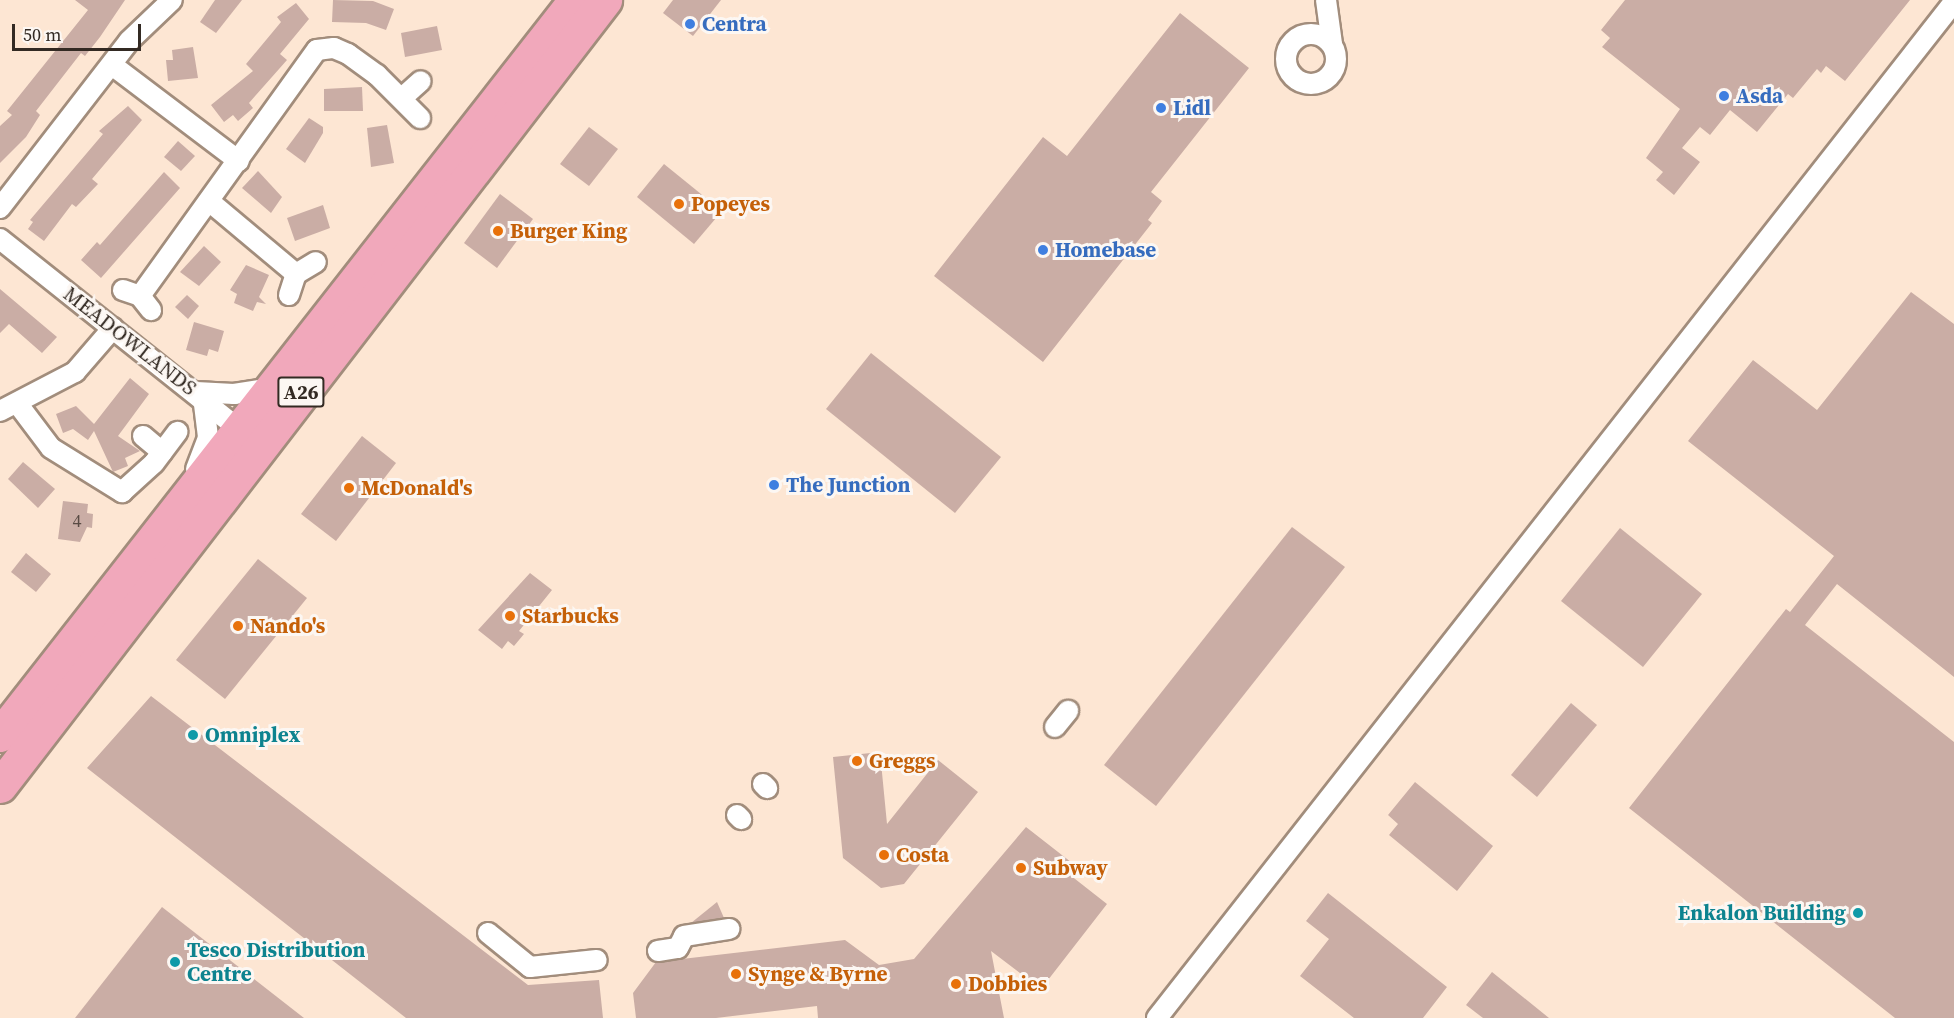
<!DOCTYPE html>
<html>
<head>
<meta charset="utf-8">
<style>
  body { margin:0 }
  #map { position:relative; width:1954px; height:1018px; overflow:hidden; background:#fde6d3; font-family:"Source Serif 4",serif }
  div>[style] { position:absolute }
  .building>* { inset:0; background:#caada5 }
  .roads { filter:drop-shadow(2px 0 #a28d7c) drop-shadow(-2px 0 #a28d7c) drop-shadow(0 2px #a28d7c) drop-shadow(0 -2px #a28d7c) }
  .street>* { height:20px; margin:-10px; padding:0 10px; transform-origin:10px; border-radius:10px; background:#fff }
  .street>.ring { margin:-10px; padding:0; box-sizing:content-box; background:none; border:20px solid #fff; border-radius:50% }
  .highway>* { height:33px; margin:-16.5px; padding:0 16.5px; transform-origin:16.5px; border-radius:16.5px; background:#f1a8bb }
  .dots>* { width:16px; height:16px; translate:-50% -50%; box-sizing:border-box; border:3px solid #fcf7f3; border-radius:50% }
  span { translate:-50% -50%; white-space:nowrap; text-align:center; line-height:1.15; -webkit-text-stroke:6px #fcf7f3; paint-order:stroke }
  .number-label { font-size:18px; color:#594b44 }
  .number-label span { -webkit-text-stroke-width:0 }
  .shield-label span { padding:2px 4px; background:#fcf7f3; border:2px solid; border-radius:4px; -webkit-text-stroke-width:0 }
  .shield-label { font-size:20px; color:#332a23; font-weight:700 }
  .shop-label { font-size:21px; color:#366cbe; font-weight:700 }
  .left { translate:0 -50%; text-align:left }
  .food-label { font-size:21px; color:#c56008; font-weight:700 }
  .street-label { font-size:21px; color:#332a23 }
  .culture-label { font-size:21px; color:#0d838f; font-weight:700 }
  .right { translate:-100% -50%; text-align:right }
  .scale { position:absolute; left:12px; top:24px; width:129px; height:27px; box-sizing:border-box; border:3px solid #332a23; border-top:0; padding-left:8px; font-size:18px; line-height:21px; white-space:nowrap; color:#332a23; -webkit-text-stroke:4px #fcf7f3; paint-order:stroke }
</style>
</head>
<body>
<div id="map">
  <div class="building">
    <div style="clip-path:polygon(75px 0,125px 0,100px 37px,85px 56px,81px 53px,36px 111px,40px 115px,26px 137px,0 163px,0 126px,12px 115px,7px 111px,88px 10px)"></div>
    <div style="clip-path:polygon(215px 0,242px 0,216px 33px,200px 22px)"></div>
    <div style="clip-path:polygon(333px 0,373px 1px,394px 9px,386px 30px,366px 23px,332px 22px)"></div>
    <div style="clip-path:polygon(673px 0,721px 0,693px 36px,663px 13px)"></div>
    <div style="clip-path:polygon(1625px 0,1910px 0,1845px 81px,1826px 66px,1821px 73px,1817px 69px,1793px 98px,1788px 94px,1757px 132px,1730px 110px,1710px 135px,1700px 127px,1682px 148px,1700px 162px,1674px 195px,1656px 180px,1663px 172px,1646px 158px,1680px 109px,1602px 47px,1610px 38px,1601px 30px)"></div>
    <div style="clip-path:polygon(296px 3px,309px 19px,280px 54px,287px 60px,249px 103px,253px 108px,238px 121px,233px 115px,224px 122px,211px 105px,253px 71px,246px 64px,281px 22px,277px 17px)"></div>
    <div style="clip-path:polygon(1180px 13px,1249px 68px,1151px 192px,1162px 201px,1148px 220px,1152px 223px,1043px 362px,934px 276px,1043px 137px,1067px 156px)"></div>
    <div style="clip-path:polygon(437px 26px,442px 50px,405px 57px,401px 33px)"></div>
    <div style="clip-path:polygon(193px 47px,198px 78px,168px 81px,166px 60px,173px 60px,172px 50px)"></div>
    <div style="clip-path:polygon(362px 87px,363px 111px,324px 111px,324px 89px)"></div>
    <div style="clip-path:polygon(128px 106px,142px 120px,92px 179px,98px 184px,76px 207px,72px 204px,44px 241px,28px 229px,33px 222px,30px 220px,103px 134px,99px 131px)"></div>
    <div style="clip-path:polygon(309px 118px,323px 127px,323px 133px,305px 163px,286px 149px)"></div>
    <div style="clip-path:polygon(387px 125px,394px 163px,371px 167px,367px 128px)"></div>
    <div style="clip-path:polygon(589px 127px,618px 149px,589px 186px,560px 164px)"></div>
    <div style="clip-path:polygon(178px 141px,195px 156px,181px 171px,164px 157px)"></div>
    <div style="clip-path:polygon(664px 164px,722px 211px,694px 244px,637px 197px)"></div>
    <div style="clip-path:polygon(258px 171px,282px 197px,271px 213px,242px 188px)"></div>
    <div style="clip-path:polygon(164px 172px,180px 188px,101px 278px,81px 260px,97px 242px,100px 245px)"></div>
    <div style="clip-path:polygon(500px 194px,533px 219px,497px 268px,464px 243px)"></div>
    <div style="clip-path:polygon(323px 205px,330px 228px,295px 241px,287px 218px)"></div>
    <div style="clip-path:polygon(204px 246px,221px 262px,199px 286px,180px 272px)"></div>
    <div style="clip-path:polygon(246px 265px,269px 275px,259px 297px,266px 304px,257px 302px,253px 311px,234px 303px,237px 294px,230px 290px)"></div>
    <div style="clip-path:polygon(0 289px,57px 337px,42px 353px,9px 324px,0 333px)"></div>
    <div style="clip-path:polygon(1911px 292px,1954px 324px,1954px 677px,1837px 584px,1805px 625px,1954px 742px,1954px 1018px,1895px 1018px,1629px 808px,1786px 609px,1790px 612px,1834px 556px,1688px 441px,1753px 360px,1817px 410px)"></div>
    <div style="clip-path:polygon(187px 295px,199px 306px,188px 319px,175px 307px)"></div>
    <div style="clip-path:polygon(194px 322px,224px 331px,218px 352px,209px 349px,207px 356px,186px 350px)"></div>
    <div style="clip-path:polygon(871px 353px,1001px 457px,955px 513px,826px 409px)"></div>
    <div style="clip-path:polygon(130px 378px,149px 394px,118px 436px,140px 451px,125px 458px,128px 466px,113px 472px,94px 431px,88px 440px,73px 429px,63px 433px,56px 414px,76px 406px,94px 424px)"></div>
    <div style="clip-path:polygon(362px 436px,396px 463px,336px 541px,301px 514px)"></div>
    <div style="clip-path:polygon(23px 462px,55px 489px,38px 508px,8px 479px)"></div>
    <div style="clip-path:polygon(63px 501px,88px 504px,87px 513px,93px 514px,92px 528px,87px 527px,80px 542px,58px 539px)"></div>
    <div style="clip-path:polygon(1292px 527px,1345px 567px,1156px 806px,1104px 765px)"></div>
    <div style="clip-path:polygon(1620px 528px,1702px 594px,1643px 667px,1561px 601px)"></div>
    <div style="clip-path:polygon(26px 553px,51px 574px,36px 592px,11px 572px)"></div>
    <div style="clip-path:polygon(258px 559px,307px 598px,225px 699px,176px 660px)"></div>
    <div style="clip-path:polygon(530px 573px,552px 590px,519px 631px,524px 634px,514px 646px,508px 641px,502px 649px,478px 630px)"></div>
    <div style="clip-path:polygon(151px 696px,528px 985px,599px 980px,603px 1018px,406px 1018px,87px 768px)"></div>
    <div style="clip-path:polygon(1571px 703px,1597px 725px,1537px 797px,1511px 775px)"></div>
    <div style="clip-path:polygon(880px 752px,887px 824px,938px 760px,978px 792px,904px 884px,881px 888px,843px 858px,833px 757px)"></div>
    <div style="clip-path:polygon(1415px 782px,1493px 846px,1457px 891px,1389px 835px,1398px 824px,1388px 815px)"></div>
    <div style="clip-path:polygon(1026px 827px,1076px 866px,1070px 875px,1107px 904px,1041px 989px,991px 951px,1004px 1018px,818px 1018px,817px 1006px,716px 1018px,636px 1018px,633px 993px,656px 962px,845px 940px,879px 965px,914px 959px)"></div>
    <div style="clip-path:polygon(1328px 893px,1447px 987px,1423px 1018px,1354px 1018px,1300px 976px,1329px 939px,1306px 921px)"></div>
    <div style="clip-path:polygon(717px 902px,724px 918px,691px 923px)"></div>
    <div style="clip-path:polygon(162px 907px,304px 1018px,75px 1018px)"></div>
    <div style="clip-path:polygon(1492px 972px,1549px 1018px,1483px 1018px,1466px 1005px)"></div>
  </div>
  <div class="roads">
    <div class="street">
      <div style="left:1326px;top:0;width:44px;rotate:82.2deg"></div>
      <div class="ring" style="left:1286px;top:34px;width:30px;height:30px"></div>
      <div style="left:112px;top:65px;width:159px;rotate:37.1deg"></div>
      <div style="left:402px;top:98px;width:25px;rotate:-42deg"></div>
      <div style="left:209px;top:201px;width:114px;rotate:40deg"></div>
      <div style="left:0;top:208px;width:211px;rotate:-52.3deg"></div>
      <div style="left:129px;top:41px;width:59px;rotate:-43.6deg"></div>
      <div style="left:0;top:239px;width:317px;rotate:38.5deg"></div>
      <div style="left:123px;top:290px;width:18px;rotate:19deg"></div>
      <div style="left:140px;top:296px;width:18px;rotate:52deg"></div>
      <div style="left:289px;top:295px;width:22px;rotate:-72deg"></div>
      <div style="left:296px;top:274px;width:23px;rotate:-31deg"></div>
      <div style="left:140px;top:296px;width:303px;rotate:-54.3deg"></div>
      <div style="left:317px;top:50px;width:17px;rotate:-7deg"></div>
      <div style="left:334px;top:48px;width:15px;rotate:23deg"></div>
      <div style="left:348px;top:54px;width:36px;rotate:36deg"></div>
      <div style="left:377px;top:75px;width:61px;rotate:45deg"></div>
      <div style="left:196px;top:392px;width:38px;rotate:3deg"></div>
      <div style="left:234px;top:394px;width:36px;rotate:-9deg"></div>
      <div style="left:17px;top:403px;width:56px;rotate:52.9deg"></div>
      <div style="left:51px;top:448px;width:84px;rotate:31.8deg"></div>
      <div style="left:122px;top:492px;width:43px;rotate:-42.2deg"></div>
      <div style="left:154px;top:463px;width:39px;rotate:-53deg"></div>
      <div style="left:0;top:411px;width:85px;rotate:-27.5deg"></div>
      <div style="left:75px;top:372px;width:58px;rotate:-49.2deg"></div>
      <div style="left:143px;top:436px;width:25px;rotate:40deg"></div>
      <div style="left:196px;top:469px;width:34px;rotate:-69deg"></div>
      <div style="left:208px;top:437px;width:39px;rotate:-97deg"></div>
      <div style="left:1055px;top:727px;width:21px;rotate:-51deg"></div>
      <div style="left:763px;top:784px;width:6px;rotate:45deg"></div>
      <div style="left:737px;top:815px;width:6px;rotate:45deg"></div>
      <div style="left:488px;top:933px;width:54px;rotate:39deg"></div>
      <div style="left:530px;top:967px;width:67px;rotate:-6deg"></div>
      <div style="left:658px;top:951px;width:20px;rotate:-9deg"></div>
      <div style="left:678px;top:948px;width:13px;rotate:-63deg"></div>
      <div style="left:684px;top:936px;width:46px;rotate:-8.8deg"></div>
      <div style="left:1157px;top:1018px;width:1291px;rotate:-51.89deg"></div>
    </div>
    <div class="highway">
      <div style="left:0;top:735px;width:933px;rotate:-51.96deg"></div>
      <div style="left:0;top:786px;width:992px;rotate:-52.41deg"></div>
    </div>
  </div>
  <div class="dots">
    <div style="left:690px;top:24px;background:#3f7fe0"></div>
    <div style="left:1724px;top:96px;background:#3f7fe0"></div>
    <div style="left:1161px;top:108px;background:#3f7fe0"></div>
    <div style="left:679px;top:204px;background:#e8710a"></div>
    <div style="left:498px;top:231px;background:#e8710a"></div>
    <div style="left:1043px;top:250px;background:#3f7fe0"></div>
    <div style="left:774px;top:485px;background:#3f7fe0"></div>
    <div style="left:349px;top:488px;background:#e8710a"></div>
    <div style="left:510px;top:616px;background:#e8710a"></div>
    <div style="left:238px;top:626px;background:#e8710a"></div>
    <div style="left:193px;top:735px;background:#0f9aa8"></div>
    <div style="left:857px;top:761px;background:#e8710a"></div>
    <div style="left:884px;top:855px;background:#e8710a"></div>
    <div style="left:1021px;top:868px;background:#e8710a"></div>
    <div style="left:1858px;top:913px;background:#0f9aa8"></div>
    <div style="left:175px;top:962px;background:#0f9aa8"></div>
    <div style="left:736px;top:974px;background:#e8710a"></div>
    <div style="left:956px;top:984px;background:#e8710a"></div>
  </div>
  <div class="number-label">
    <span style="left:77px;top:521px">4</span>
  </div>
  <div class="shield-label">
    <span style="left:301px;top:392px">A26</span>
  </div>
  <div class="shop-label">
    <span class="left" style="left:702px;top:24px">Centra</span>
    <span class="left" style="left:1736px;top:96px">Asda</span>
    <span class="left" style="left:1173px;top:108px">Lidl</span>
    <span class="left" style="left:1055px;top:250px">Homebase</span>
    <span class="left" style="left:786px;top:485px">The Junction</span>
  </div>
  <div class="food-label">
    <span class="left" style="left:691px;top:204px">Popeyes</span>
    <span class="left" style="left:510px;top:231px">Burger King</span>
    <span class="left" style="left:361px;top:488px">McDonald's</span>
    <span class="left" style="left:522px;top:616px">Starbucks</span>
    <span class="left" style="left:250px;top:626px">Nando's</span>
    <span class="left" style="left:869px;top:761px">Greggs</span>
    <span class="left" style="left:896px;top:855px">Costa</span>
    <span class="left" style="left:1033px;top:868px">Subway</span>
    <span class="left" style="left:748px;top:974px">Synge &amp; Byrne</span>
    <span class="left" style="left:968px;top:984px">Dobbies</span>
  </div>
  <div class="street-label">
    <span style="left:130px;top:341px;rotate:38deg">MEADOWLANDS</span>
  </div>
  <div class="culture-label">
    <span class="left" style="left:205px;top:735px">Omniplex</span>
    <span class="right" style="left:1846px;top:913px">Enkalon Building</span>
    <span class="left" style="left:187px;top:962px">Tesco Distribution<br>Centre</span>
  </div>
  <div class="scale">50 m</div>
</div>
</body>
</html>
